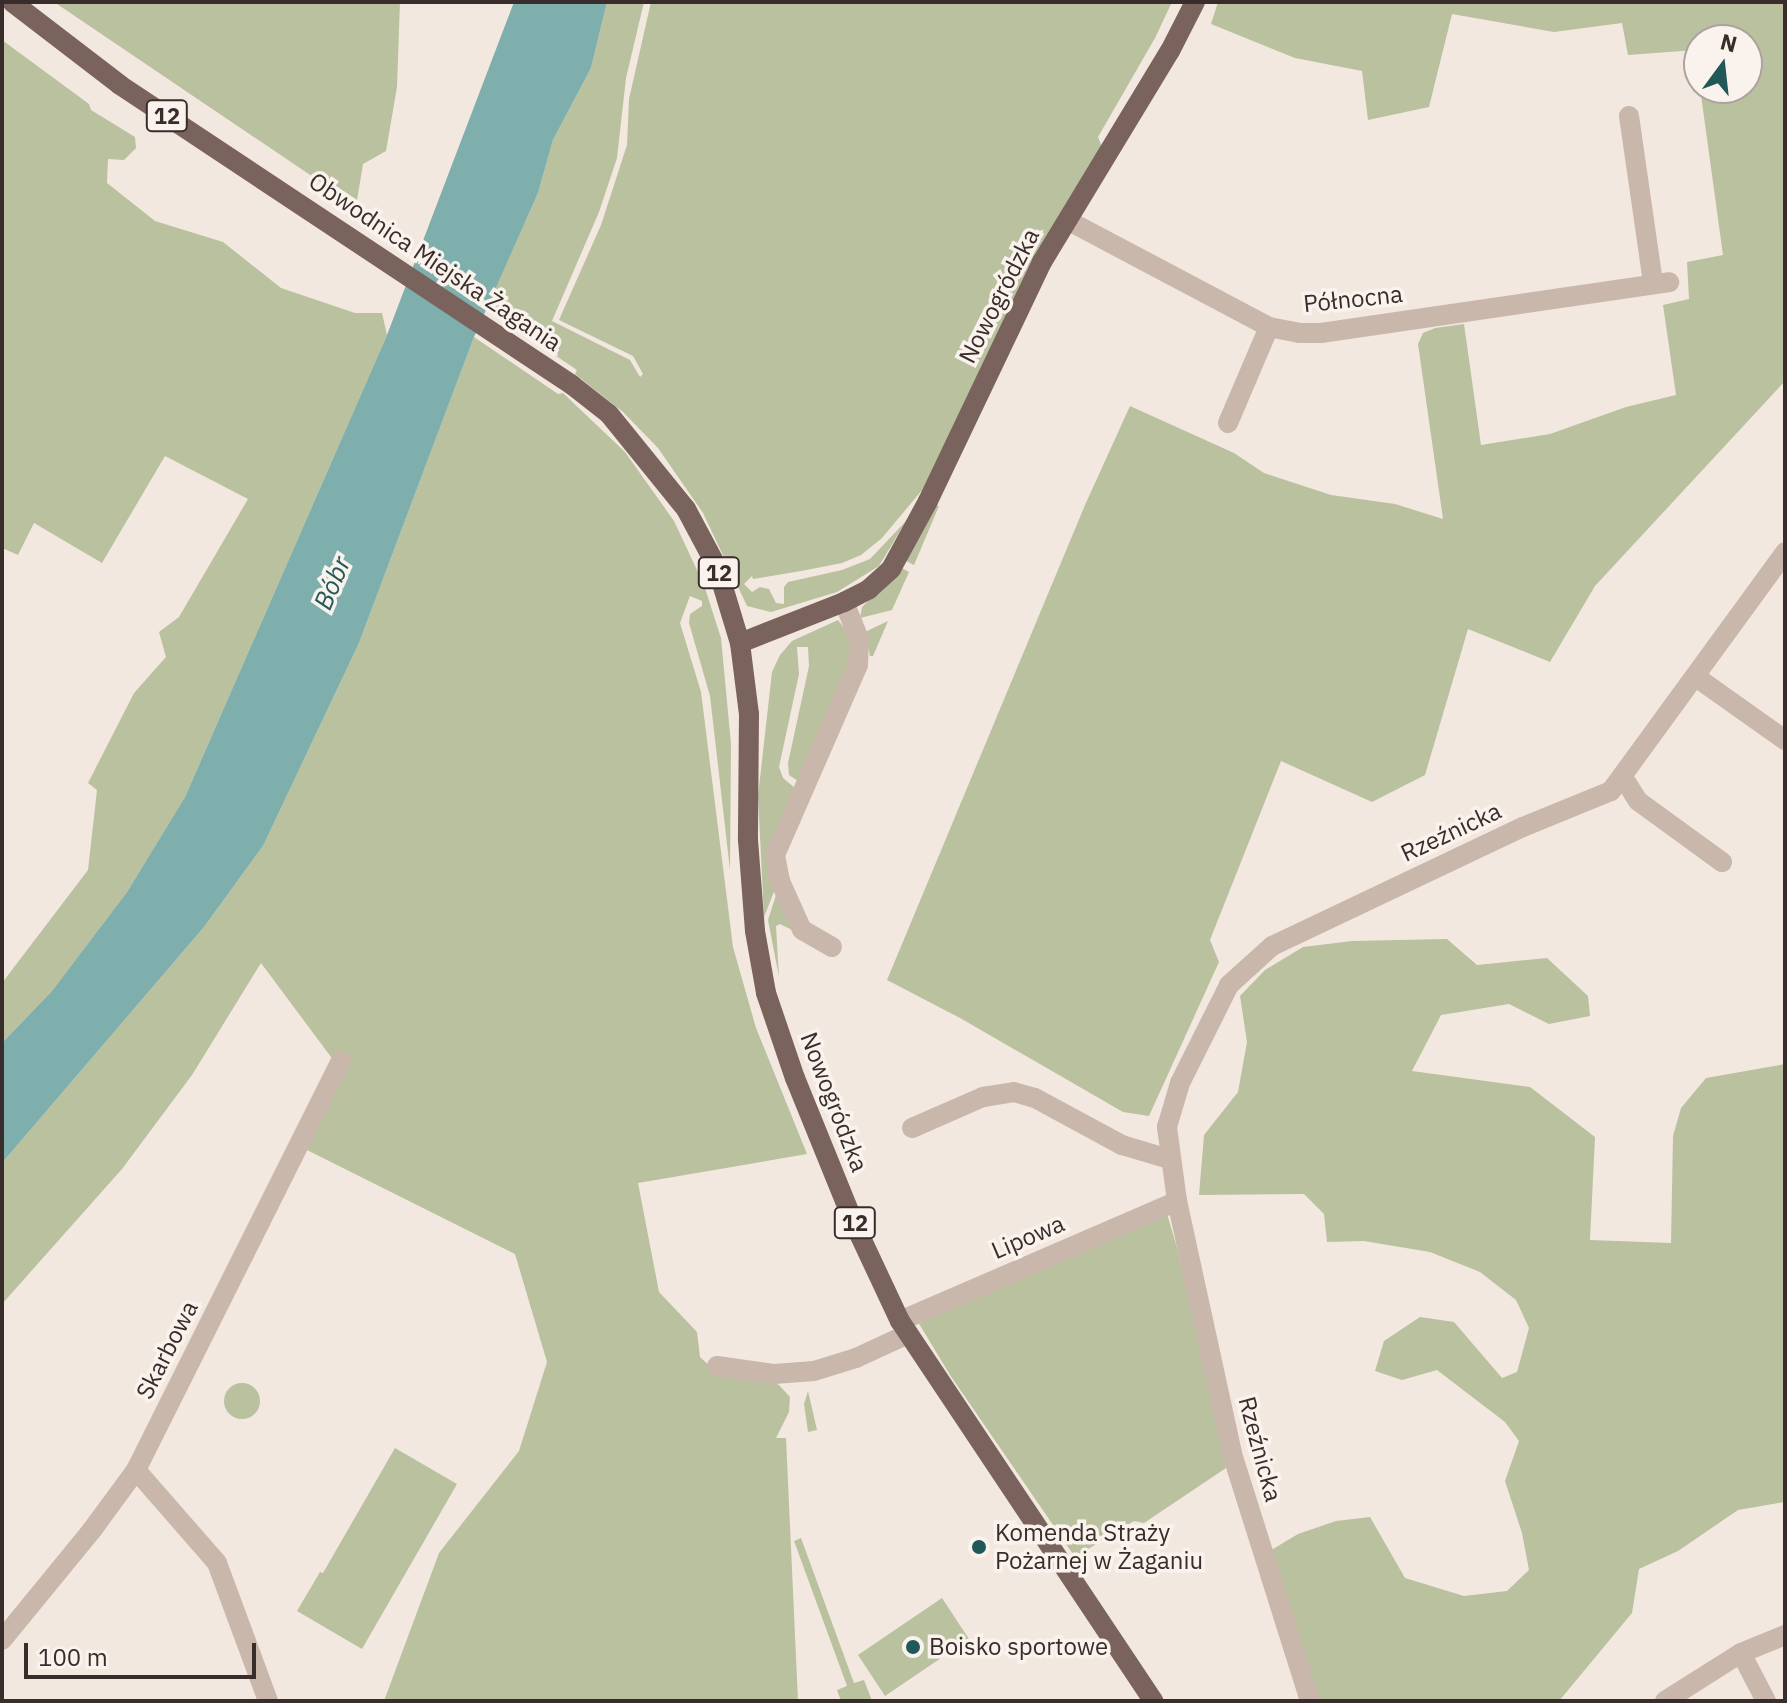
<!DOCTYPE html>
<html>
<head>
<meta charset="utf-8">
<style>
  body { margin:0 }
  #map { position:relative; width:1787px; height:1703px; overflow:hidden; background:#f2e8df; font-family:"IBM Plex Sans",sans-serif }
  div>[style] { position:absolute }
  .green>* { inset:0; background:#b9c19f }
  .round { border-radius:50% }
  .water>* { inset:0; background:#7fafac }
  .minor>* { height:20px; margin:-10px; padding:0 10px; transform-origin:10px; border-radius:10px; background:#cab7ab }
  .major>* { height:20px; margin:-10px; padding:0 10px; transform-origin:10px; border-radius:10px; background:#7a635c }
  .dots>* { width:22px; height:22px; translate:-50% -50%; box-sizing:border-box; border:4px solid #faf2ec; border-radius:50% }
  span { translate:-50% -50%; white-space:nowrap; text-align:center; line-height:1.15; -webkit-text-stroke:7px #faf2ec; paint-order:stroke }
  .shield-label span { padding:2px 6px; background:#faf2ec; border:2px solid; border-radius:6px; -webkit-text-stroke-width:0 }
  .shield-label { font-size:22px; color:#382d2a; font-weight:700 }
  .street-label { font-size:24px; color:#382d2a }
  .poi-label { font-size:24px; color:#382d2a }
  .left { translate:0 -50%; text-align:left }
  .water-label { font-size:26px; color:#215958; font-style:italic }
  .frame { position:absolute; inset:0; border:4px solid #382d2a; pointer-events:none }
  .north { position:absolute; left:1683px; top:24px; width:80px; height:80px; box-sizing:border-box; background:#faf2ec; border:2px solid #aca39e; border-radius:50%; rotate:15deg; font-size:22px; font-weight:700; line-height:32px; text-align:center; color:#382d2a }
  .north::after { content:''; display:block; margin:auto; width:28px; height:36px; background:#215958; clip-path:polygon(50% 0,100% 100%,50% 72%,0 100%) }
  .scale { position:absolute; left:24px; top:1643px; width:232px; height:36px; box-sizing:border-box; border:4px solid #382d2a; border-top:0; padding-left:10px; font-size:24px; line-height:28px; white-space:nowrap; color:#382d2a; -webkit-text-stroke:6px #faf2ec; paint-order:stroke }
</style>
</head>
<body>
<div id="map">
  <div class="green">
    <div style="clip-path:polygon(54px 2px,400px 2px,397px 87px,386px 151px,363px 164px,356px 206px)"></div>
    <div style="clip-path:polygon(607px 2px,644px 2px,626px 78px,617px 158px,599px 212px,552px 321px,630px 360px,640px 377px,643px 374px,633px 356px,559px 320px,601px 225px,627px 145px,629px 99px,651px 2px,1172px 2px,1155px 38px,1098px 137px,1102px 147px,1032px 264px,923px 489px,882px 538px,861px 555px,842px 563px,801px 571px,753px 579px,752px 576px,744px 584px,752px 592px,760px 587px,769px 589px,776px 603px,784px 604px,784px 587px,788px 582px,842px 570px,870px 559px,906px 521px,879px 566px,837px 592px,771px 612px,747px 606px,703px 513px,658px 448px,623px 412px,575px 374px,577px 370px,486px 309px,538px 193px,553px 140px,591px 68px)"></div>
    <div style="clip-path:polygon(1218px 2px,1785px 2px,1785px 381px,1595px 586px,1550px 662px,1468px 629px,1425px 775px,1372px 802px,1281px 761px,1210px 940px,1219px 962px,1149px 1116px,1123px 1112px,960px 1018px,887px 980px,1085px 505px,1130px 406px,1234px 453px,1264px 473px,1331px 495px,1395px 504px,1443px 519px,1418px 344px,1423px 333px,1435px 328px,1464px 324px,1481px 445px,1550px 434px,1626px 407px,1676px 395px,1663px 305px,1689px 299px,1687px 262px,1723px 255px,1700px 88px,1747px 88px,1747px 40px,1699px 40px,1699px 78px,1695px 50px,1628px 55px,1622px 23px,1554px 32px,1452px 14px,1429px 107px,1368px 120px,1362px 71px,1295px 58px,1211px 24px)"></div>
    <div style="clip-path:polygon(2px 40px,89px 104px,91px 110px,135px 137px,136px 148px,124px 160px,108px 159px,107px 183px,155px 221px,223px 242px,281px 288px,355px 313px,382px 313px,387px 335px,185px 797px,127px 892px,52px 991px,2px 1043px,2px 983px,88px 870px,97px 790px,88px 783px,134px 693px,166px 657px,159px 632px,179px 617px,248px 499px,165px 456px,102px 563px,34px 523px,18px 555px,2px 548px)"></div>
    <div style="clip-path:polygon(474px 337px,558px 394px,563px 393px,625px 452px,674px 521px,704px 585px,721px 638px,731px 744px,730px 870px,710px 696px,689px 623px,690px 614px,702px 606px,702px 601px,690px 596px,680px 623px,701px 692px,733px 947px,756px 1028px,807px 1154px,638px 1183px,659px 1292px,697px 1332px,700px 1357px,716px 1372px,770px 1381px,779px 1385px,790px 1397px,789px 1412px,776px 1438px,786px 1438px,798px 1701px,384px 1701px,439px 1553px,519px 1451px,547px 1362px,515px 1254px,307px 1150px,350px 1063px,331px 1057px,261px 963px,192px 1075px,122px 1169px,2px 1304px,2px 1163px,204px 927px,263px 846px,359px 643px)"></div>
    <div style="clip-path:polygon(935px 506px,939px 506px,914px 565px,906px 561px)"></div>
    <div style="clip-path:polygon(902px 568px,909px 572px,892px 610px,860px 618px,862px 607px)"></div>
    <div style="clip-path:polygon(838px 620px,850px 636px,851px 657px,798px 781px,789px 775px,788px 763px,809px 666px,808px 647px,797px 647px,799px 674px,779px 767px,783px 778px,795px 788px,777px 884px,764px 917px,758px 796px,772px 672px,780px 655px,792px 641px)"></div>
    <div style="clip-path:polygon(888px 621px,873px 656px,870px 656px,865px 632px)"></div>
    <div style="clip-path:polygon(776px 895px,796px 932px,780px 924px,776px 926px,779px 977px,768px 920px)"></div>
    <div style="clip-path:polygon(1447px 939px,1477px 965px,1547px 958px,1588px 996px,1590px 1016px,1549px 1024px,1509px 1004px,1441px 1015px,1412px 1071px,1530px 1087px,1595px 1137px,1590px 1240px,1671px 1243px,1673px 1136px,1681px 1108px,1706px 1078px,1785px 1064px,1785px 1502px,1738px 1510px,1678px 1551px,1639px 1569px,1632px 1613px,1559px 1701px,1310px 1701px,1263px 1555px,1298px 1534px,1336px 1521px,1370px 1517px,1405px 1578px,1464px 1596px,1507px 1591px,1529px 1570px,1522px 1533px,1505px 1481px,1519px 1441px,1505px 1422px,1437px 1370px,1402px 1380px,1375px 1371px,1384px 1341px,1420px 1317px,1454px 1322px,1502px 1378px,1517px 1372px,1529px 1328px,1516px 1300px,1480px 1272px,1430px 1252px,1364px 1241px,1327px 1242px,1324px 1214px,1304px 1194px,1199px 1195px,1204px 1135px,1238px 1092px,1247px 1042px,1240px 996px,1265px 970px,1303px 947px,1352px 941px)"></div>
    <div style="clip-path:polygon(1167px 1214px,1178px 1251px,1226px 1468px,1144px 1523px,1134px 1521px,1075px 1557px,950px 1375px,918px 1322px)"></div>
    <div class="round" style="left:224px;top:1383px;width:36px;height:36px"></div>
    <div style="clip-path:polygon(808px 1391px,817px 1430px,808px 1432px,804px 1404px)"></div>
    <div style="clip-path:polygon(395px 1448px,457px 1484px,362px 1649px,297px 1611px,320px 1572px,323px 1573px)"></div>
    <div style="clip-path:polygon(801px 1538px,854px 1683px,864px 1680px,872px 1701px,841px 1701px,837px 1690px,847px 1686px,794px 1541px)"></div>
    <div style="clip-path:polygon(942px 1598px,969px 1639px,885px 1696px,858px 1655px)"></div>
  </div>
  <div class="water">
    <div style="clip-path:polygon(514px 2px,607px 2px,591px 68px,553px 140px,538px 193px,474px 337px,359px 643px,263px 846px,204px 927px,2px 1163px,2px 1043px,52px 991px,127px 892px,185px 797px,387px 335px)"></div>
  </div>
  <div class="minor">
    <div style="left:1629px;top:116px;width:169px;rotate:81.8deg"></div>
    <div style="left:1067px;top:220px;width:229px;rotate:27.9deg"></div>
    <div style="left:1269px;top:327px;width:31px;rotate:11deg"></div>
    <div style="left:1299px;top:333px;width:22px"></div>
    <div style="left:1321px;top:333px;width:352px;rotate:-8.3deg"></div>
    <div style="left:1228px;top:423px;width:104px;rotate:-66.9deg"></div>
    <div style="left:1696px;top:677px;width:109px;rotate:35.3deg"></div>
    <div style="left:1623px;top:777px;width:28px;rotate:58deg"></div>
    <div style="left:1638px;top:801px;width:104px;rotate:36deg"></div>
    <div style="left:832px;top:947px;width:34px;rotate:-150deg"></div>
    <div style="left:802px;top:930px;width:54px;rotate:-114.2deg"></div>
    <div style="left:780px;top:881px;width:26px;rotate:-101deg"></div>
    <div style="left:775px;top:855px;width:207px;rotate:-66.4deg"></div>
    <div style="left:858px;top:665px;width:26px;rotate:-88deg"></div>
    <div style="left:859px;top:639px;width:40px;rotate:-112deg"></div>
    <div style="left:912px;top:1128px;width:77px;rotate:-23.6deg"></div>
    <div style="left:983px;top:1097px;width:31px;rotate:-9deg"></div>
    <div style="left:1014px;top:1092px;width:22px;rotate:16deg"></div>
    <div style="left:1035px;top:1098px;width:99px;rotate:28.4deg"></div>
    <div style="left:1122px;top:1145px;width:49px;rotate:16.6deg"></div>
    <div style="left:900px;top:1321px;width:302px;rotate:-23.4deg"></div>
    <div style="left:717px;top:1366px;width:58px;rotate:8deg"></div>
    <div style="left:774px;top:1374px;width:40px;rotate:-4.3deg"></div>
    <div style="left:814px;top:1371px;width:44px;rotate:-17.2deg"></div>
    <div style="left:856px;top:1358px;width:57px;rotate:-24.8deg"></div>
    <div style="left:136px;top:1470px;width:123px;rotate:48.9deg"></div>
    <div style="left:217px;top:1563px;width:147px;rotate:69.7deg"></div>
    <div style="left:2px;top:1640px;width:142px;rotate:-50.7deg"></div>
    <div style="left:92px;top:1530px;width:74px;rotate:-53.7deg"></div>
    <div style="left:136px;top:1470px;width:458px;rotate:-63.4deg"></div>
    <div style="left:1741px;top:1653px;width:54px;rotate:62.5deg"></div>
    <div style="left:1310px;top:1701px;width:260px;rotate:-107.5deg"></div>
    <div style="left:1232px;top:1453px;width:258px;rotate:-102.3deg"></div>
    <div style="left:1177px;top:1201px;width:75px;rotate:-97.7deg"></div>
    <div style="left:1167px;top:1127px;width:46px;rotate:-73.5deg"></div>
    <div style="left:1180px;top:1083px;width:110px;rotate:-63.4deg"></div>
    <div style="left:1229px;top:985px;width:58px;rotate:-42.2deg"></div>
    <div style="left:1272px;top:946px;width:278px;rotate:-25.4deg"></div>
    <div style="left:1523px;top:827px;width:95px;rotate:-22.2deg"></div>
    <div style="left:1611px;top:791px;width:296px;rotate:-53.9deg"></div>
    <div style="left:1665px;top:1701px;width:90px;rotate:-32.3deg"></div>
    <div style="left:1741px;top:1653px;width:48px;rotate:-22.2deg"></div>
  </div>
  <div class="major">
    <div style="left:12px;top:2px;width:136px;rotate:37.5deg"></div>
    <div style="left:120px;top:85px;width:542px;rotate:33.57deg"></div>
    <div style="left:572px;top:385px;width:47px;rotate:38.1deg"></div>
    <div style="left:609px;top:414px;width:122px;rotate:51deg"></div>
    <div style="left:686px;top:509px;width:66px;rotate:61.9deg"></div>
    <div style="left:717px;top:567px;width:79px;rotate:73.2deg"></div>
    <div style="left:740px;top:643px;width:72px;rotate:82.8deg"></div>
    <div style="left:749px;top:714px;width:126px;rotate:90.5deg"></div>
    <div style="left:748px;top:840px;width:91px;rotate:85.6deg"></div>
    <div style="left:755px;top:931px;width:63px;rotate:79.9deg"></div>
    <div style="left:766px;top:993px;width:90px;rotate:71.2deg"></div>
    <div style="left:795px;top:1078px;width:157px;rotate:67.9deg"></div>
    <div style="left:854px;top:1223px;width:108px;rotate:64.9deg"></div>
    <div style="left:900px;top:1321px;width:457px;rotate:56.3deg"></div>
    <div style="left:740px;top:643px;width:112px;rotate:-21.5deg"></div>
    <div style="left:844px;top:602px;width:28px;rotate:-27deg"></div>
    <div style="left:869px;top:589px;width:30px;rotate:-42deg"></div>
    <div style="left:891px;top:569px;width:77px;rotate:-61.4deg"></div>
    <div style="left:928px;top:501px;width:265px;rotate:-64.5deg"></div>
    <div style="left:1042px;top:262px;width:247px;rotate:-58.8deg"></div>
    <div style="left:1170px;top:51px;width:55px;rotate:-63deg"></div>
  </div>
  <div class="dots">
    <div style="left:979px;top:1547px;background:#215958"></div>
    <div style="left:913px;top:1647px;background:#215958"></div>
  </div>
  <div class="shield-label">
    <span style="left:167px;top:116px">12</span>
    <span style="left:719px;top:573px">12</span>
    <span style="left:855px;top:1223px">12</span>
  </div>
  <div class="street-label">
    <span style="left:435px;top:262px;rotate:34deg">Obwodnica Miejska Żagania</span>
    <span style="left:999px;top:296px;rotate:-63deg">Nowogródzka</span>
    <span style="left:1353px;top:299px;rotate:-6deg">Północna</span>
    <span style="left:1451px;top:832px;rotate:-25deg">Rzeźnicka</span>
    <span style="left:834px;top:1102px;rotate:69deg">Nowogródzka</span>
    <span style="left:1028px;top:1237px;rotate:-23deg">Lipowa</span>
    <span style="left:167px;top:1350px;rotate:-63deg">Skarbowa</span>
    <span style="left:1260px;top:1449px;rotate:75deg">Rzeźnicka</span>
  </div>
  <div class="poi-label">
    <span class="left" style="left:995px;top:1547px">Komenda Straży<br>Pożarnej w Żaganiu</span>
    <span class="left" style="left:929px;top:1647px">Boisko sportowe</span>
  </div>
  <div class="water-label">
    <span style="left:332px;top:583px;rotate:-67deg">Bóbr</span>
  </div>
  <div class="frame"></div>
  <div class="north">N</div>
  <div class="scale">100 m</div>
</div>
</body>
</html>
